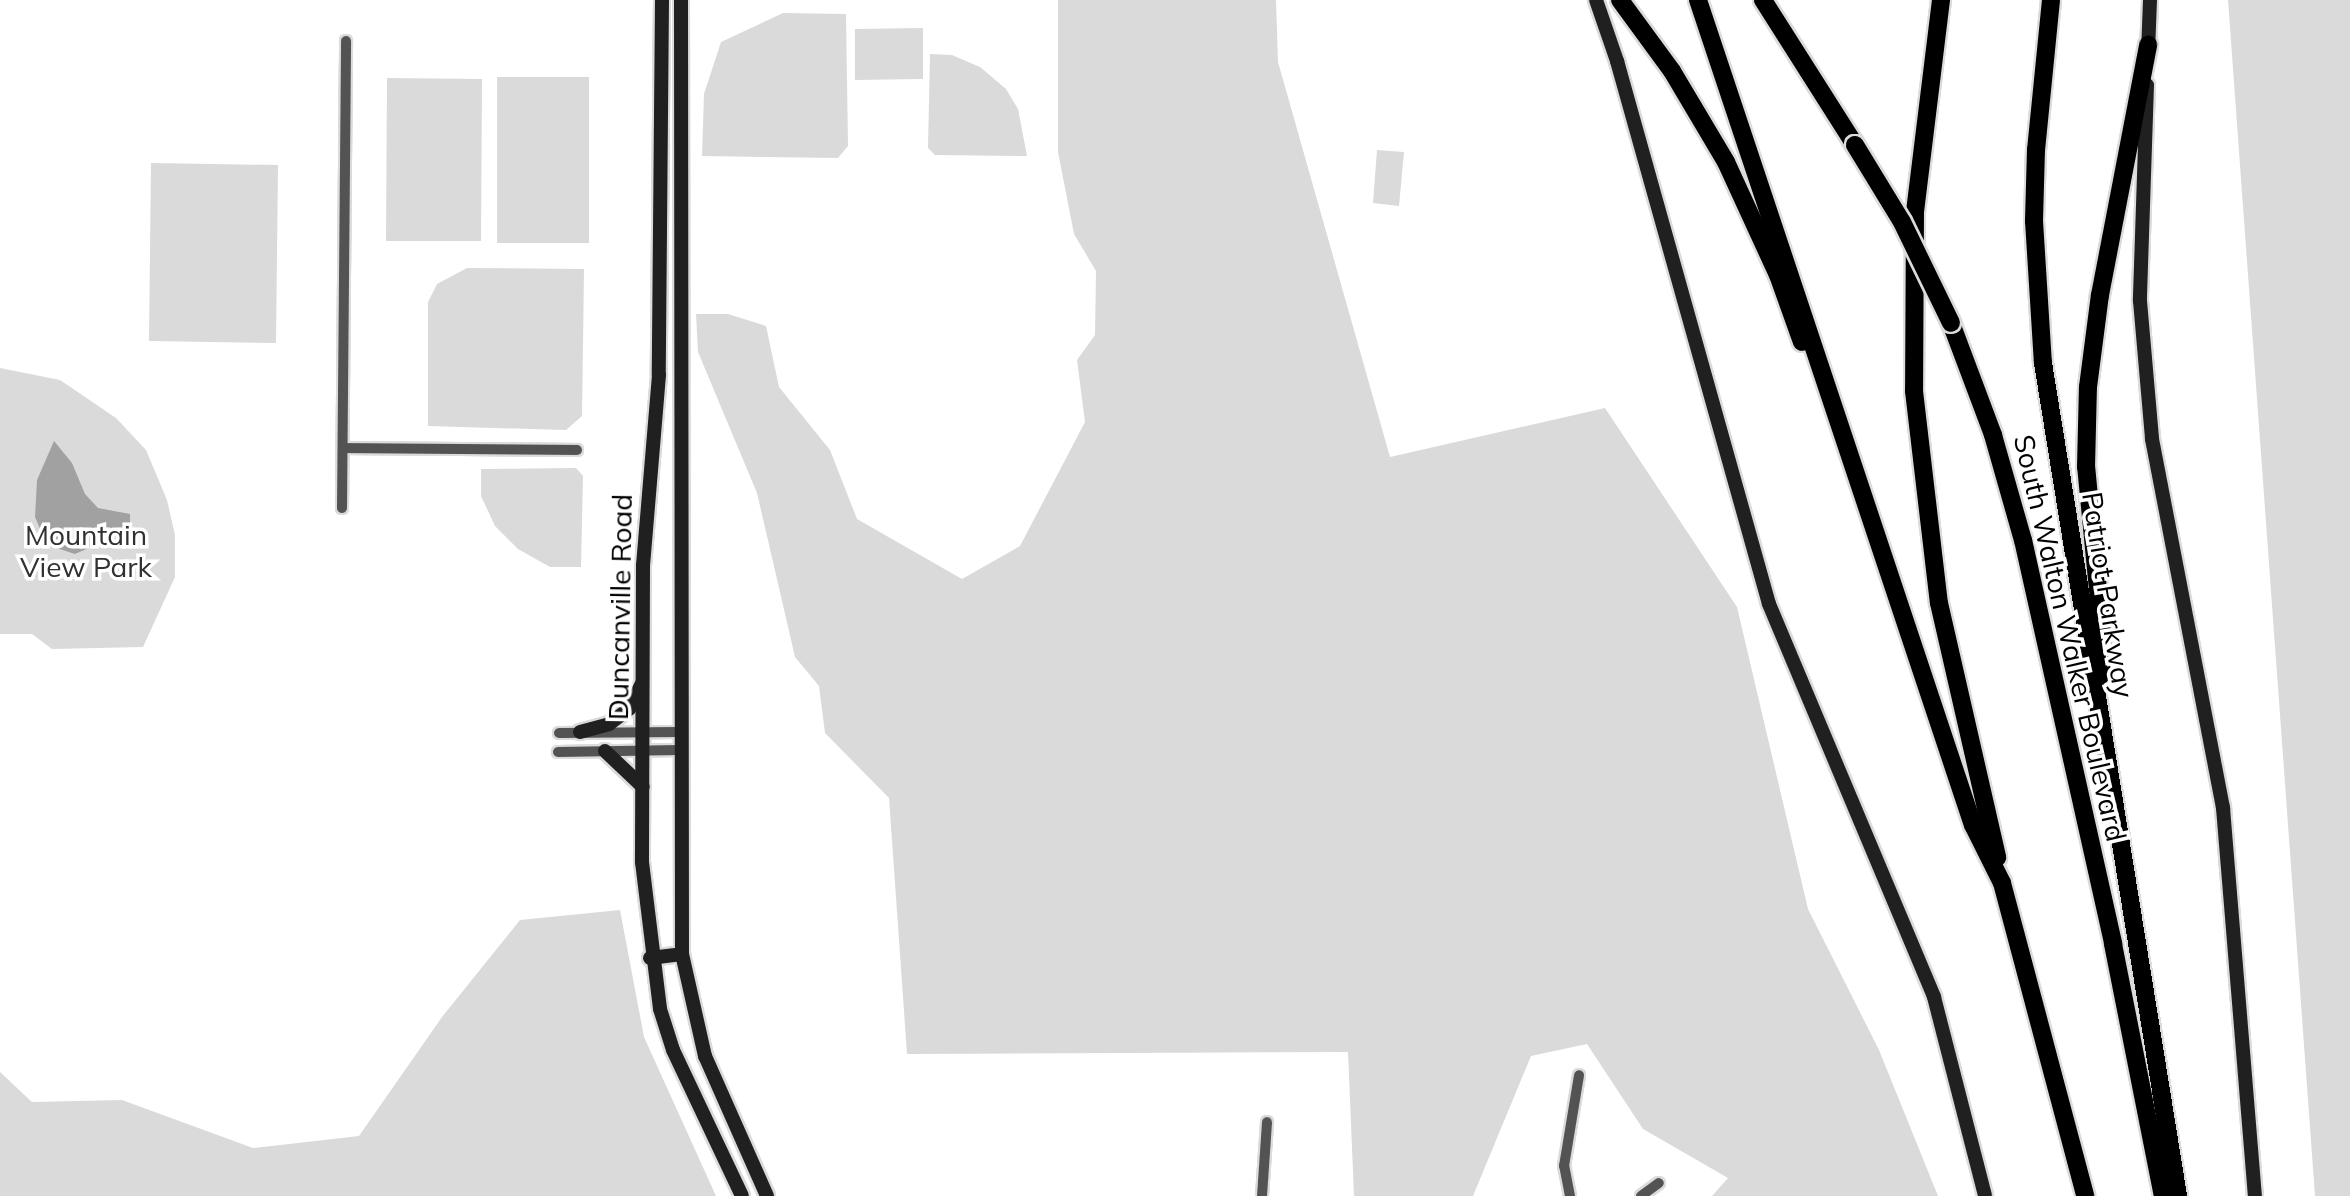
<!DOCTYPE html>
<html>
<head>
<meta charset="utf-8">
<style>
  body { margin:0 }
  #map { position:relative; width:2350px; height:1196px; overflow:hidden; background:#fff; font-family:Mulish,sans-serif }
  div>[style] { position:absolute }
  .green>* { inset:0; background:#dadada }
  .water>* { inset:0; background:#a1a1a1 }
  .roads { filter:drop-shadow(2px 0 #dbdbdb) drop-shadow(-2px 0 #dbdbdb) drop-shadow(0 2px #dbdbdb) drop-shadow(0 -2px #dbdbdb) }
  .street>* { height:10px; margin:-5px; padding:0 5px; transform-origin:5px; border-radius:5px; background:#535353 }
  .secondary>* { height:14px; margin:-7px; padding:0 7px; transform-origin:7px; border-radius:7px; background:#202020 }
  .highway>* { height:18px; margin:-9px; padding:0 9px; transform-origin:9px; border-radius:9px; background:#000 }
  .bridges { filter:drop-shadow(2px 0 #dbdbdb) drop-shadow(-2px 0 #dbdbdb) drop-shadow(0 2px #dbdbdb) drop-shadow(0 -2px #dbdbdb) }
  .highway-bridge>* { height:18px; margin:-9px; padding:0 9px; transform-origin:9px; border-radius:9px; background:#000 }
  span { translate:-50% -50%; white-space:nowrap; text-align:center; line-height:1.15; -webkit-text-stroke:7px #fff; paint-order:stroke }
  .park-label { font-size:28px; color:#313131 }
  .street-label { font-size:28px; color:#000 }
</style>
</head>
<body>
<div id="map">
  <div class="green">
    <div style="clip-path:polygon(1058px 0,1276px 0,1278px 62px,1390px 457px,1605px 408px,1737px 607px,1808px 909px,1879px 1050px,1938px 1196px,1712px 1196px,1728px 1178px,1643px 1129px,1587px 1044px,1531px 1056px,1473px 1196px,1354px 1196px,1348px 1052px,907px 1054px,889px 798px,825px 733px,819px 686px,795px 657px,757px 493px,698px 352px,696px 314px,728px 314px,766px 326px,779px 387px,830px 450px,857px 519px,962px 579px,1020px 546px,1085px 422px,1077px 360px,1095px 335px,1096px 271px,1074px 234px,1058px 152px)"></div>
    <div style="clip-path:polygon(2228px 0,2350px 0,2350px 1196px,2315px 1196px)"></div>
    <div style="clip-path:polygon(783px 13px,846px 14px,848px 146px,838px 158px,702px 156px,704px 94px,721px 42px)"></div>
    <div style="clip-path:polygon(923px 28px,923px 79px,855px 80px,855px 29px)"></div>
    <div style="clip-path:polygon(930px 54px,952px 55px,980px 67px,1006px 89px,1018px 109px,1027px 156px,935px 155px,928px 148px)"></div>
    <div style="clip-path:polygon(497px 77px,589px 77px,589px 243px,497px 243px)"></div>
    <div style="clip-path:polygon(387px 78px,482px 79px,481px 241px,386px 241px)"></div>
    <div style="clip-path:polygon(1377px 150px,1404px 152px,1399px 206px,1373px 203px)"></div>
    <div style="clip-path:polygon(151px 163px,278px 165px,276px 343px,149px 341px)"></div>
    <div style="clip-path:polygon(467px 268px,584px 269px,582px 416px,566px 430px,428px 426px,428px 302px,437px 284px)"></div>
    <div style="clip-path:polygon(0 368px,60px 380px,116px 418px,146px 450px,167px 500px,175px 535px,175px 577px,143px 647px,52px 649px,32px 634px,0 634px)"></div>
    <div style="clip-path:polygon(576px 468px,583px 476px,581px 567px,550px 567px,518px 549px,495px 526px,481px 496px,481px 469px)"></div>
    <div style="clip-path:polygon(620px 910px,644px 1037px,716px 1196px,0 1196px,0 1072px,32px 1102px,122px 1100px,253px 1148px,359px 1136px,442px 1017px,520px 920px)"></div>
  </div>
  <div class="water">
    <div style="clip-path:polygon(54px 441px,72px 463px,85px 494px,98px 508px,130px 514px,130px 530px,75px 554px,47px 545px,35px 517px,37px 480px)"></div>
  </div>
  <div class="roads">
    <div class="street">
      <div style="left:343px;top:448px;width:234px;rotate:0.5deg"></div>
      <div style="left:342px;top:508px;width:467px;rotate:-89.5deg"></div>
      <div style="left:559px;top:733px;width:121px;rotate:-0.5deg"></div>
      <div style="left:558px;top:752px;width:122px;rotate:-0.9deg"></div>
      <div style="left:1262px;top:1196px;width:74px;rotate:-86.1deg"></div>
      <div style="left:1570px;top:1196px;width:31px;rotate:-101deg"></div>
      <div style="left:1564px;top:1166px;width:92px;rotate:-80.6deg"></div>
      <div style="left:1641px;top:1196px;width:22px;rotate:-36deg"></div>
    </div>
    <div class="secondary">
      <div style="left:662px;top:0;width:375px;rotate:90.5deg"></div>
      <div style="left:659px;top:375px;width:191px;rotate:94.8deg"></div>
      <div style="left:643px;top:565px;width:297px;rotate:90.2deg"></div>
      <div style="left:642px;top:862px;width:148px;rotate:83deg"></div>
      <div style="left:660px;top:1009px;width:43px;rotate:72.4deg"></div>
      <div style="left:673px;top:1050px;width:161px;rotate:64.7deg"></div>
      <div style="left:681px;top:0;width:954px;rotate:89.94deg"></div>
      <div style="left:682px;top:954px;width:105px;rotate:77.3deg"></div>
      <div style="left:705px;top:1056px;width:153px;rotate:66.1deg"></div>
      <div style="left:1596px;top:0;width:65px;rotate:71deg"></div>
      <div style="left:1617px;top:61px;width:564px;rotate:74.36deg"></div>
      <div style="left:1769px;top:604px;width:426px;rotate:67.2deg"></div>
      <div style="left:1934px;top:997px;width:205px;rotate:75.6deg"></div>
      <div style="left:2148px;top:52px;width:52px;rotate:-87.8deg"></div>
      <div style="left:2147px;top:85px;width:216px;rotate:91.9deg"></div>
      <div style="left:2140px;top:301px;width:139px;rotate:85deg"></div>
      <div style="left:2152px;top:439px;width:376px;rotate:79.1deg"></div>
      <div style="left:2223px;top:808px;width:389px;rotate:85.3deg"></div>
      <div style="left:580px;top:732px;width:30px;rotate:-15deg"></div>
      <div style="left:609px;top:724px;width:25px;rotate:-37deg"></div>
      <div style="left:629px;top:709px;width:28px;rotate:-63deg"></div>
      <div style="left:605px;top:751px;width:52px;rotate:43.5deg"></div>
      <div style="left:650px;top:958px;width:32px;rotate:-7deg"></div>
    </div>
    <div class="highway">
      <div style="left:1620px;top:0;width:88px;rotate:53.8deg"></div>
      <div style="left:1672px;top:71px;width:106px;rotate:59.3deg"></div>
      <div style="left:1726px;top:162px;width:124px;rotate:65.3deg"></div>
      <div style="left:1778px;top:275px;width:71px;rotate:70.3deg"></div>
      <div style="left:1698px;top:0;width:870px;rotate:71.57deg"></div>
      <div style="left:1973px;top:825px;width:65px;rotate:63.4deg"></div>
      <div style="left:2002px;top:883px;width:324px;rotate:75.1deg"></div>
      <div style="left:1763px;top:0;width:172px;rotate:57.6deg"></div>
      <div style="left:1941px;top:0;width:213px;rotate:97deg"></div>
      <div style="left:1915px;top:211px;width:180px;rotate:90.3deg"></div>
      <div style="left:1914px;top:391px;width:213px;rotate:83.3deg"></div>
      <div style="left:1939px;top:603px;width:261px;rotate:77.1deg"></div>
      <div style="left:2051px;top:0;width:150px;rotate:95.7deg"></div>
      <div style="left:2036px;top:149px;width:72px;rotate:91.6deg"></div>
      <div style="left:2034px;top:221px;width:142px;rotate:86.4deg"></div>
      <div style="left:2043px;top:363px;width:844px;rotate:80.79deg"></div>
      <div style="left:1951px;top:323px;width:120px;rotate:69.4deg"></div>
      <div style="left:1993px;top:435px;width:109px;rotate:74.1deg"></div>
      <div style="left:2023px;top:540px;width:414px;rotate:77.4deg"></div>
      <div style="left:2113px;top:944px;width:257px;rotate:78.8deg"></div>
      <div style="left:2101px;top:675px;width:33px;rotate:-87deg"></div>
      <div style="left:2103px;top:642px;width:176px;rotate:-95.5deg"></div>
      <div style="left:2086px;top:467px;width:80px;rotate:-88.6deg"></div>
      <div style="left:2088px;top:387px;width:93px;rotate:-82.6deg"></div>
      <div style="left:2100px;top:295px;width:255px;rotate:-79.1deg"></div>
    </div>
  </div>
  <div class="bridges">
    <div class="highway-bridge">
      <div style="left:1855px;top:145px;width:90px;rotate:58.6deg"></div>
      <div style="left:1902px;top:222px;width:112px;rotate:64.1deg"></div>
    </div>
  </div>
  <div class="park-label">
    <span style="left:86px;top:551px">Mountain<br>View Park</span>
  </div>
  <div class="street-label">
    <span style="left:2108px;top:595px;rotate:81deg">Patriot Parkway</span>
    <span style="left:620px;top:607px;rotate:-89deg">Duncanville Road</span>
    <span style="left:2070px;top:638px;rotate:77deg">South Walton Walker Boulevard</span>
  </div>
</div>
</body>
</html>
